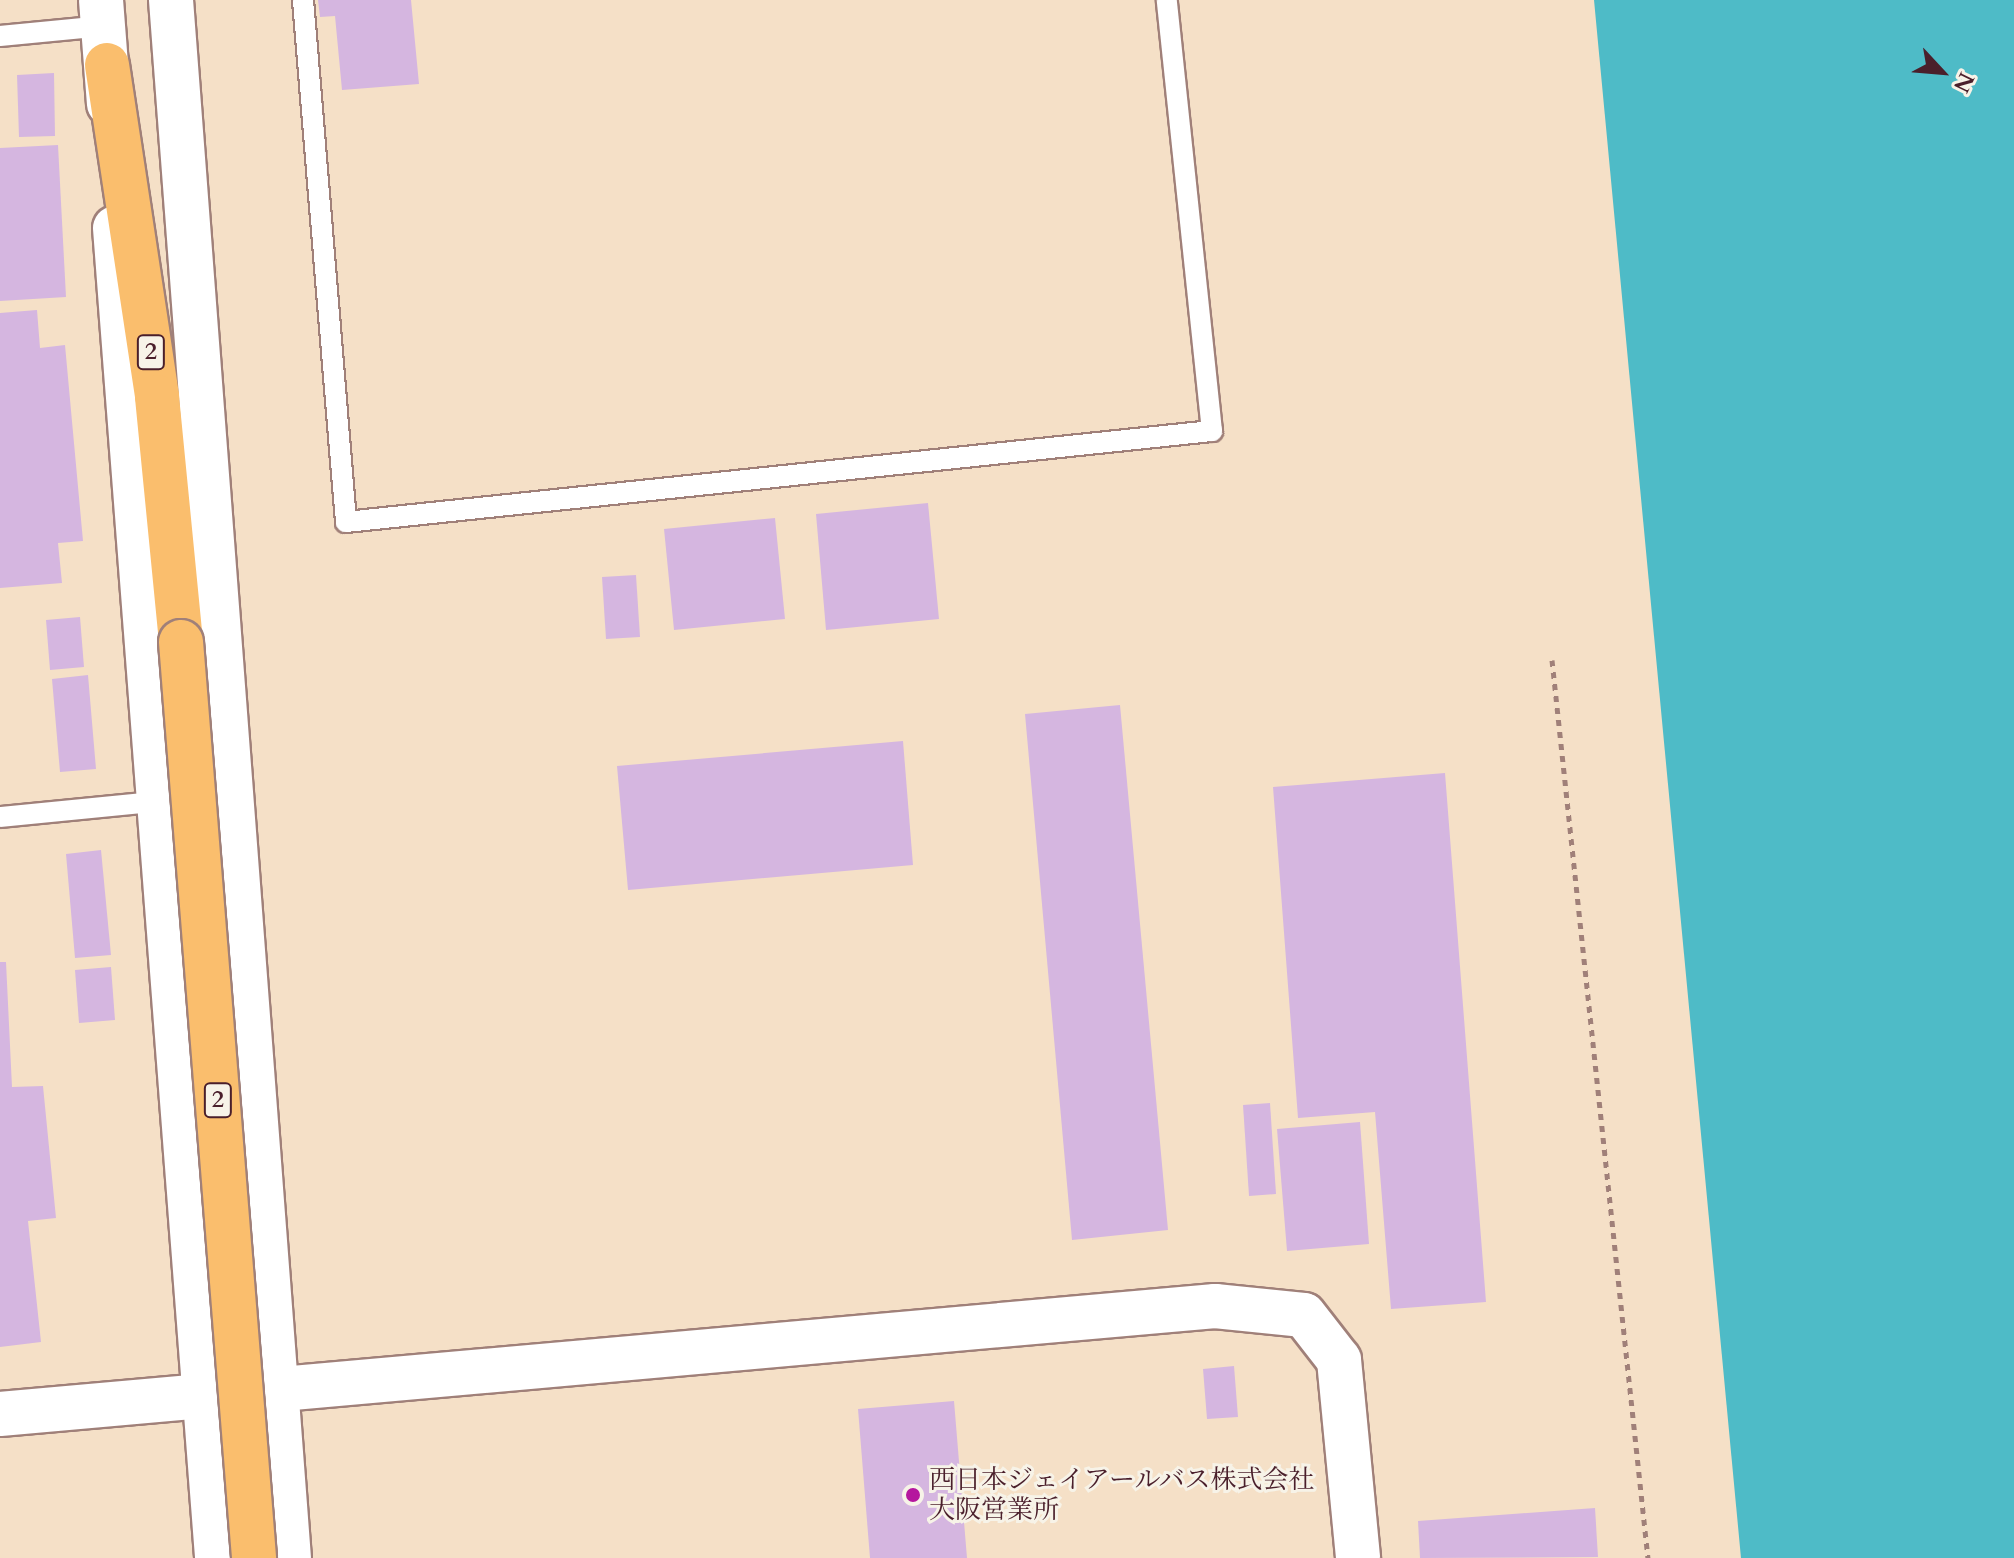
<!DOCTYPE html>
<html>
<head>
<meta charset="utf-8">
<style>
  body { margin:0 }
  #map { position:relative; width:2014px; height:1558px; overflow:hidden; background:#f5e0c7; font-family:Cardo,"Noto Serif JP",serif }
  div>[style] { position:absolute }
  .water>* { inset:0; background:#4ebbc7 }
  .building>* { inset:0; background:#d5b6e0 }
  .path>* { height:5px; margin-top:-2.5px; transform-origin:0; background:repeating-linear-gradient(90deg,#a08079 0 6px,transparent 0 12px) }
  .roads { filter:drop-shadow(2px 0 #a08079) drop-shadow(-2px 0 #a08079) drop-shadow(0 2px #a08079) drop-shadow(0 -2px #a08079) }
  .service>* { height:20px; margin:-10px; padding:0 10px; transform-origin:10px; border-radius:10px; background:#fff }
  .tertiary>* { height:44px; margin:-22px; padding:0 22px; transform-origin:22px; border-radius:22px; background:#fff }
  .motorway>* { height:44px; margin:-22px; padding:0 22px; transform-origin:22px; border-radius:22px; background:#fabe6d }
  .bridges { filter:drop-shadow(2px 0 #a08079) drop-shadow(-2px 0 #a08079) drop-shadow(0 2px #a08079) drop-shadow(0 -2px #a08079) }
  .motorway-bridge>* { height:44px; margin:-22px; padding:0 22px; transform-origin:22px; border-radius:22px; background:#fabe6d }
  .dots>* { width:22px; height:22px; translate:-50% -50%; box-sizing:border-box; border:4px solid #f7f3e8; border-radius:50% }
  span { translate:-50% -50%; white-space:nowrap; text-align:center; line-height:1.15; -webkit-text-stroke:6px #f7f3e8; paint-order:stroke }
  .shield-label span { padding:2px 6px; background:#f7f3e8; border:2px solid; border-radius:6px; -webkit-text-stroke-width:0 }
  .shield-label { font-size:24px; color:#4a1f2b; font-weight:700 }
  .poi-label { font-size:26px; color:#4a1f2b }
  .left { translate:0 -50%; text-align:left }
  .north { position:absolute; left:1902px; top:32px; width:80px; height:80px; -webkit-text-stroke:6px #f7f3e8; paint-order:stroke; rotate:116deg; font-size:22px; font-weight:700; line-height:32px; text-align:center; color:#4a1f2b }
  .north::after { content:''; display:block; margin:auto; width:28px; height:36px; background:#4a1f2b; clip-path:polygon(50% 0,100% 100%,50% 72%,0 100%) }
</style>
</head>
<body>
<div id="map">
  <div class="water">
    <div style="clip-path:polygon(1594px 0,2014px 0,2014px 1558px,1741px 1558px)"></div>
  </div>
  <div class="building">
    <div style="clip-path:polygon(318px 0,411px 0,419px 84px,342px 90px,335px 16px,320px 17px)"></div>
    <div style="clip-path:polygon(54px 73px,55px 136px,19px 137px,17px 75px)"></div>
    <div style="clip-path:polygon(58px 145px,66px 297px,0 301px,0 148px)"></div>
    <div style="clip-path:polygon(37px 310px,40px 348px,65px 345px,83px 541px,58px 543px,62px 583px,0 588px,0 313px)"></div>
    <div style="clip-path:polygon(928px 503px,939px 619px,826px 630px,816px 514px)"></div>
    <div style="clip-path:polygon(775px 518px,785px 619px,674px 630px,664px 529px)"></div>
    <div style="clip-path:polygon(636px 575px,640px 637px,606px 639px,602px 577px)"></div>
    <div style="clip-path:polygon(80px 617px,84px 667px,50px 670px,46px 620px)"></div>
    <div style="clip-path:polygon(88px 675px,96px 769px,60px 772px,52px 679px)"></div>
    <div style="clip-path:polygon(1120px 705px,1168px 1230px,1072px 1240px,1025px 714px)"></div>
    <div style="clip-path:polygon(903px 741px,913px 865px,628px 890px,617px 766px)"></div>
    <div style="clip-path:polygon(1445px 773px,1486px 1302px,1391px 1309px,1375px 1112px,1298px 1118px,1273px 787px)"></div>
    <div style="clip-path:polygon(101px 850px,111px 955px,75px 958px,66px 854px)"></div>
    <div style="clip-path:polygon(0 962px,6px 962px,12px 1087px,43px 1086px,56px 1218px,28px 1221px,41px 1342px,0 1347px)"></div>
    <div style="clip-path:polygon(111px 967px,115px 1020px,79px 1023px,75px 970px)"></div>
    <div style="clip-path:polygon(1270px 1103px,1276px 1194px,1249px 1196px,1243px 1105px)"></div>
    <div style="clip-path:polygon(1360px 1122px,1369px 1244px,1287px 1251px,1277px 1129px)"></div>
    <div style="clip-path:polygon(1234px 1366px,1238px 1417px,1207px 1419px,1203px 1369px)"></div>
    <div style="clip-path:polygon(954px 1401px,967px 1558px,870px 1558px,858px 1409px)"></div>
    <div style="clip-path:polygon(1595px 1508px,1598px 1557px,1420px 1558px,1418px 1521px)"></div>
  </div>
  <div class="path">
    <div style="left:1552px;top:660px;width:903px;rotate:83.9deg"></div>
  </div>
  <div class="roads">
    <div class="service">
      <div style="left:303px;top:0;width:524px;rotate:85.29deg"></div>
      <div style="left:346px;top:522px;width:871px;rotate:-6deg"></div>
      <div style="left:1212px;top:431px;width:433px;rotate:-96deg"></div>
      <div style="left:0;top:36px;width:104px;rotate:-5.5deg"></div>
      <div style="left:0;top:817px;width:155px;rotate:-5.6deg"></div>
    </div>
    <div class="tertiary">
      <div style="left:101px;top:0;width:104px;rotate:85.6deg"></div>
      <div style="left:171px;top:0;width:1562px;rotate:85.67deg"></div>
      <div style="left:115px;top:228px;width:1334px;rotate:85.61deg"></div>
      <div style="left:0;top:1414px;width:1220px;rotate:-5.08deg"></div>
      <div style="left:1215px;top:1306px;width:89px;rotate:5.8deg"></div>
      <div style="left:1304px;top:1315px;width:57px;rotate:52.1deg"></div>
      <div style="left:1339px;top:1360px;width:199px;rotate:84.5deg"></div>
    </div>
    <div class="motorway">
      <div style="left:107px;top:65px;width:336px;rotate:81.4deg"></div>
      <div style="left:157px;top:397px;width:246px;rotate:84.4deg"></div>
    </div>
  </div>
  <div class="bridges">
    <div class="motorway-bridge">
      <div style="left:181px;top:642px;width:919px;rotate:85.44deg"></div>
    </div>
  </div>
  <div class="dots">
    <div style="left:913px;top:1495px;background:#b5179e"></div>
  </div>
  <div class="shield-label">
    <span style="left:151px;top:352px">2</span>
    <span style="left:218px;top:1100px">2</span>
  </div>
  <div class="poi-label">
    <span class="left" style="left:929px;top:1495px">西日本ジェイアールバス株式会社<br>大阪営業所</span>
  </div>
  <div class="north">N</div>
</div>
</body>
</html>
